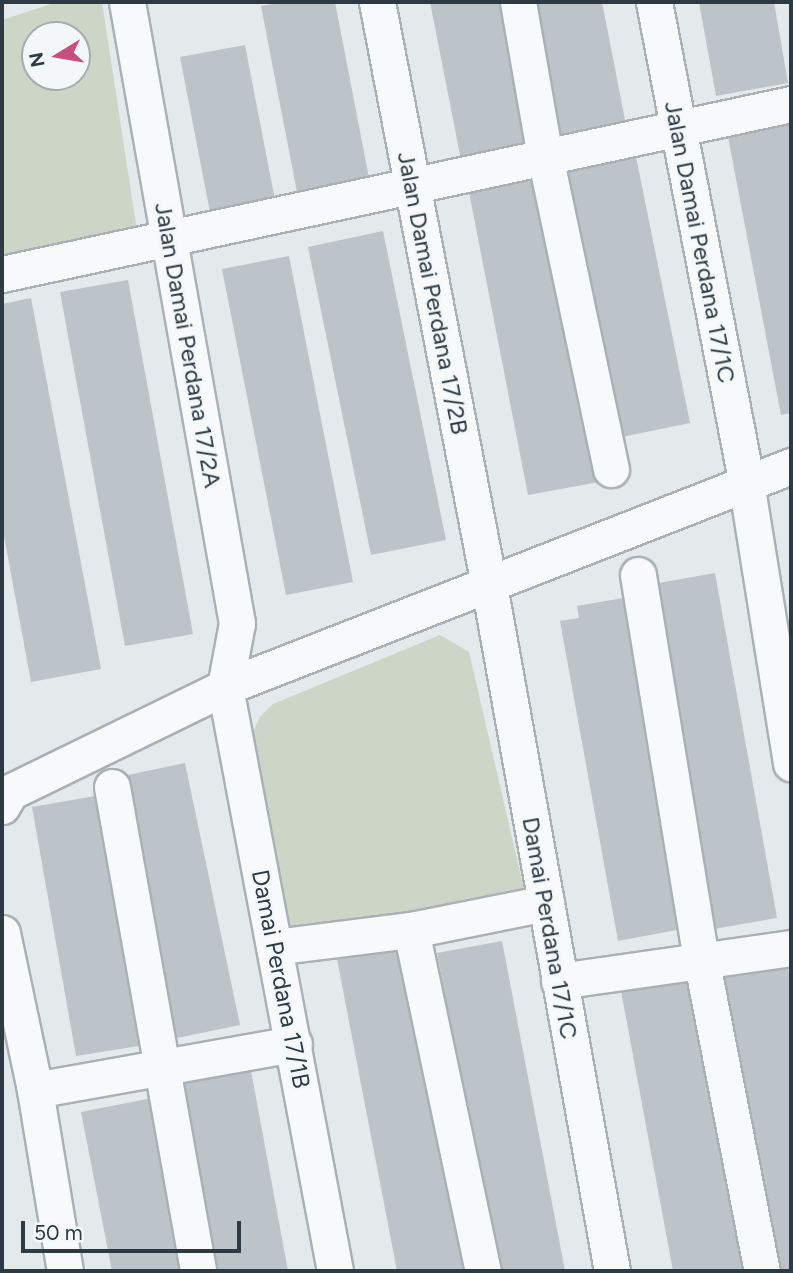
<!DOCTYPE html>
<html>
<head>
<meta charset="utf-8">
<style>
  body { margin:0 }
  #map { position:relative; width:793px; height:1273px; overflow:hidden; background:#e4e9eb; font-family:Figtree,sans-serif }
  div>[style] { position:absolute }
  .green>* { inset:0; background:#cdd5c6 }
  .building>* { inset:0; background:#bcc3c9 }
  .roads { filter:drop-shadow(2px 0 #a9b1b6) drop-shadow(-2px 0 #a9b1b6) drop-shadow(0 2px #a9b1b6) drop-shadow(0 -2px #a9b1b6) }
  .minor>* { height:35px; margin:-17.5px; padding:0 17.5px; transform-origin:17.5px; border-radius:17.5px; background:#f7f9fa }
  span { translate:-50% -50%; white-space:nowrap; text-align:center; line-height:1.15; -webkit-text-stroke:5px #f4f7f9; paint-order:stroke }
  .street-label { font-size:24px; color:#2c3a44 }
  .frame { position:absolute; inset:0; border:4px solid #2c3a44; pointer-events:none }
  .north { position:absolute; left:21px; top:21px; width:70px; height:70px; box-sizing:border-box; background:#f4f7f9; border:2px solid #a4abb1; border-radius:50%; rotate:259deg; font-size:19px; font-weight:700; line-height:28px; text-align:center; color:#2c3a44 }
  .north::after { content:''; display:block; margin:auto; width:24px; height:32px; background:#ca4f7e; clip-path:polygon(50% 0,100% 100%,50% 72%,0 100%) }
  .scale { position:absolute; left:21px; top:1221px; width:220px; height:32px; box-sizing:border-box; border:4px solid #2c3a44; border-top:0; padding-left:9px; font-size:21px; line-height:24px; white-space:nowrap; color:#2c3a44; -webkit-text-stroke:5px #f4f7f9; paint-order:stroke }
</style>
</head>
<body>
<div id="map">
  <div class="green">
    <div style="clip-path:polygon(evenodd,57px 2px,102px 2px,137px 231px,2px 259px,2px 20px,57px 2px,35px 35px,77px 35px,77px 77px,35px 77px,35px 35px)"></div>
    <div style="clip-path:polygon(440px 635px,469px 652px,526px 898px,290px 934px,250px 738px,260px 717px,273px 704px)"></div>
  </div>
  <div class="building">
    <div style="clip-path:polygon(285px 2px,335px 2px,374px 204px,302px 218px,261px 6px)"></div>
    <div style="clip-path:polygon(430px 2px,502px 2px,531px 152px,462px 165px)"></div>
    <div style="clip-path:polygon(529px 2px,602px 2px,626px 125px,555px 139px)"></div>
    <div style="clip-path:polygon(699px 2px,774px 2px,788px 83px,716px 96px)"></div>
    <div style="clip-path:polygon(245px 45px,280px 226px,215px 238px,180px 57px)"></div>
    <div style="clip-path:polygon(791px 108px,791px 413px,781px 415px,725px 121px)"></div>
    <div style="clip-path:polygon(635px 152px,690px 423px,617px 438px,561px 167px)"></div>
    <div style="clip-path:polygon(540px 178px,599px 482px,528px 495px,469px 192px)"></div>
    <div style="clip-path:polygon(383px 231px,446px 540px,371px 555px,308px 247px)"></div>
    <div style="clip-path:polygon(289px 256px,353px 582px,286px 595px,222px 269px)"></div>
    <div style="clip-path:polygon(128px 280px,193px 634px,125px 646px,60px 292px)"></div>
    <div style="clip-path:polygon(31px 298px,101px 669px,31px 682px,2px 525px,2px 304px)"></div>
    <div style="clip-path:polygon(715px 573px,777px 918px,714px 929px,653px 584px)"></div>
    <div style="clip-path:polygon(623px 598px,682px 929px,618px 941px,560px 621px,579px 618px,577px 606px)"></div>
    <div style="clip-path:polygon(185px 763px,240px 1025px,177px 1038px,123px 776px)"></div>
    <div style="clip-path:polygon(95px 796px,139px 1046px,76px 1056px,32px 807px)"></div>
    <div style="clip-path:polygon(502px 941px,565px 1271px,498px 1271px,437px 953px)"></div>
    <div style="clip-path:polygon(404px 947px,466px 1271px,397px 1271px,337px 959px)"></div>
    <div style="clip-path:polygon(785px 953px,791px 984px,791px 1271px,775px 1271px,717px 967px)"></div>
    <div style="clip-path:polygon(690px 967px,747px 1271px,673px 1271px,619px 980px)"></div>
    <div style="clip-path:polygon(249px 1060px,288px 1271px,214px 1271px,177px 1073px)"></div>
    <div style="clip-path:polygon(152px 1098px,185px 1271px,112px 1271px,81px 1112px)"></div>
  </div>
  <div class="roads">
    <div class="minor">
      <div style="left:127px;top:2px;width:631px;rotate:79.96deg"></div>
      <div style="left:237px;top:623px;width:65px;rotate:100.6deg"></div>
      <div style="left:225px;top:687px;width:594px;rotate:79.33deg"></div>
      <div style="left:377px;top:2px;width:594px;rotate:79.13deg"></div>
      <div style="left:489px;top:585px;width:697px;rotate:79.83deg"></div>
      <div style="left:518px;top:2px;width:156px;rotate:80.1deg"></div>
      <div style="left:545px;top:156px;width:320px;rotate:78.1deg"></div>
      <div style="left:654px;top:2px;width:489px;rotate:79.1deg"></div>
      <div style="left:746px;top:482px;width:285px;rotate:80.9deg"></div>
      <div style="left:2px;top:274px;width:807px;rotate:-12.16deg"></div>
      <div style="left:638px;top:575px;width:388px;rotate:80.7deg"></div>
      <div style="left:701px;top:958px;width:319px;rotate:79deg"></div>
      <div style="left:112px;top:787px;width:492px;rotate:79.9deg"></div>
      <div style="left:2px;top:806px;width:16px;rotate:-60deg"></div>
      <div style="left:10px;top:792px;width:239px;rotate:-26deg"></div>
      <div style="left:225px;top:687px;width:608px;rotate:-21.33deg"></div>
      <div style="left:411px;top:930px;width:349px;rotate:78.1deg"></div>
      <div style="left:2px;top:933px;width:160px;rotate:78.1deg"></div>
      <div style="left:35px;top:1090px;width:183px;rotate:80.6deg"></div>
      <div style="left:274px;top:947px;width:138px;rotate:-7.1deg"></div>
      <div style="left:411px;top:930px;width:138px;rotate:-11.3deg"></div>
      <div style="left:559px;top:981px;width:234px;rotate:-8.1deg"></div>
      <div style="left:35px;top:1090px;width:263px;rotate:-10.1deg"></div>
    </div>
  </div>
  <div class="street-label">
    <span style="left:700px;top:242px;rotate:79deg">Jalan Damai Perdana 17/1C</span>
    <span style="left:433px;top:293px;rotate:79deg">Jalan Damai Perdana 17/2B</span>
    <span style="left:188px;top:345px;rotate:80deg">Jalan Damai Perdana 17/2A</span>
    <span style="left:550px;top:928px;rotate:80deg">Damai Perdana 17/1C</span>
    <span style="left:281px;top:979px;rotate:79deg">Damai Perdana 17/1B</span>
  </div>
  <div class="frame"></div>
  <div class="north">N</div>
  <div class="scale">50 m</div>
</div>
</body>
</html>
